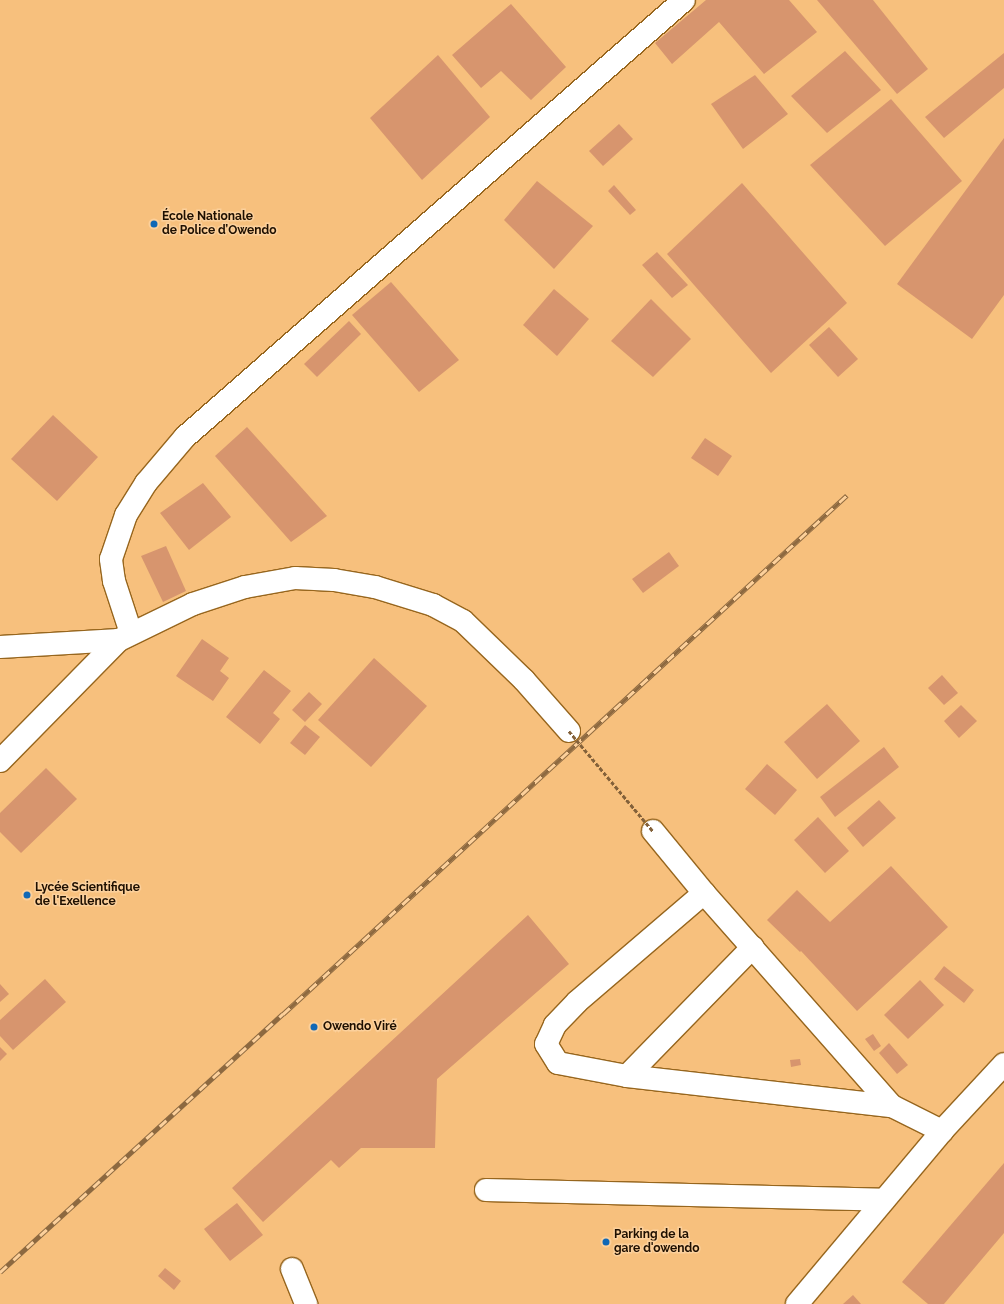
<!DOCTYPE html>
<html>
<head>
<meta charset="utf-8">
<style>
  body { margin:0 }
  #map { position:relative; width:1004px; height:1304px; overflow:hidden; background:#f7c07d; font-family:Raleway,sans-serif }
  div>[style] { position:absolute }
  .building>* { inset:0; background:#d7956e }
  .roads { filter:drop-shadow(1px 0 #97661e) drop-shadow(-1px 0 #97661e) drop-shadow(0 1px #97661e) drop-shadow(0 -1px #97661e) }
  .minor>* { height:22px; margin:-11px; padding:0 11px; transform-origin:11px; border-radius:11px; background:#fff }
  .rail>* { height:4.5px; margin-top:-2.25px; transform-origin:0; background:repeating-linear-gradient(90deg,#fcd09b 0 9px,#8d6940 0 18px); box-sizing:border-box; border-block:1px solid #8d6940 }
  .path-bridge>* { height:2.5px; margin-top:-1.25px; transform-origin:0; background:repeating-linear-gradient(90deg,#83613a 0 4px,transparent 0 6px) }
  .dots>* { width:11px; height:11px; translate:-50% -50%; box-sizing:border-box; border:2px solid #fcd09b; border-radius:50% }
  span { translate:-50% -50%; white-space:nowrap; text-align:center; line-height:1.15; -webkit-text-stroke:3px #fcd09b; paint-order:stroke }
  .poi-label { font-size:12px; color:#1e0f00; font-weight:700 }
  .left { translate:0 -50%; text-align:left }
</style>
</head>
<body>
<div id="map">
  <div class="building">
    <div style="clip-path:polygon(706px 0,789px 0,817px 32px,764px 74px,719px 22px,672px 64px,655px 43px)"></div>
    <div style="clip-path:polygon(817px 0,873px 0,928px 69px,897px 94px)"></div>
    <div style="clip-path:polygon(511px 4px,566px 67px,531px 100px,501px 71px,481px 88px,452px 55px)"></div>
    <div style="clip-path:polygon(845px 51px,881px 90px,827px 133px,791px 96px)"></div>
    <div style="clip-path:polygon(1004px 53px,1004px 88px,944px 138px,925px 117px)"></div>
    <div style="clip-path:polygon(438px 55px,490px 117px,422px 180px,370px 118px)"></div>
    <div style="clip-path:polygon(755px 75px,788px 114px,743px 149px,711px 104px)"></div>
    <div style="clip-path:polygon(891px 99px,962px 181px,885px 246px,810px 165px)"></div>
    <div style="clip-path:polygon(619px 124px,633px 139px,603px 166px,589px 151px)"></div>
    <div style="clip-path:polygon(1004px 138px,1004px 295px,972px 339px,897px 284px)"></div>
    <div style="clip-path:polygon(537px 181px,593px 226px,554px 269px,504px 220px)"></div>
    <div style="clip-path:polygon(742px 183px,847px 303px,771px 373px,667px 254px)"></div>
    <div style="clip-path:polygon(614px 185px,636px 210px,630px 215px,608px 191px)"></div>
    <div style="clip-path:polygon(657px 252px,688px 285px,672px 298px,642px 265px)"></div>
    <div style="clip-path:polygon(391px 282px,459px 360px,419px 392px,352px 315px)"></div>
    <div style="clip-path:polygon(554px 289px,589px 319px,557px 356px,523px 325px)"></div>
    <div style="clip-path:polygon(651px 299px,691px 339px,653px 377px,611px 341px)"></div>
    <div style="clip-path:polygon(349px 321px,361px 334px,317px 377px,304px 364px)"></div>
    <div style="clip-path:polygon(829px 327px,858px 359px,838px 377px,809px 345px)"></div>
    <div style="clip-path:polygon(53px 415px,98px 457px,57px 501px,11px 459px)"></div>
    <div style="clip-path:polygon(247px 427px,327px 516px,291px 542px,215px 456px)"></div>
    <div style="clip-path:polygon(705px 438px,732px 456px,718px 476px,691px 458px)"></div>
    <div style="clip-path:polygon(203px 483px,231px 517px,189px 550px,160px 513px)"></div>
    <div style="clip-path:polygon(166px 546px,186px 591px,163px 602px,141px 556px)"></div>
    <div style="clip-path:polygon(669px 552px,679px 566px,643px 593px,632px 579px)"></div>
    <div style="clip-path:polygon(202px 639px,229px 658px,220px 671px,229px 678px,213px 701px,176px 676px)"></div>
    <div style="clip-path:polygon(374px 658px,427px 706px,371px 767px,318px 720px)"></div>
    <div style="clip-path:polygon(264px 670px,291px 691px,273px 713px,280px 719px,260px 744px,226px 717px)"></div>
    <div style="clip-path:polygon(942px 675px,958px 693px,944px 705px,928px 688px)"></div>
    <div style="clip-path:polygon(309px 692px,322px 704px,305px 722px,292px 710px)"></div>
    <div style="clip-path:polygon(827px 704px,860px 741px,817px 779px,784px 742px)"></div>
    <div style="clip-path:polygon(961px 705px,977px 721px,959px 738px,944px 721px)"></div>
    <div style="clip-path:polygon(305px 725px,320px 737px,305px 755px,290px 743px)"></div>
    <div style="clip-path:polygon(884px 747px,899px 767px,835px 817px,820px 797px)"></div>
    <div style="clip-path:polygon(767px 764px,797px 790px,775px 815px,745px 789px)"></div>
    <div style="clip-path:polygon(46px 768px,77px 799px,21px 853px,0 832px,0 813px)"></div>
    <div style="clip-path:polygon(879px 800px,896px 818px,863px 847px,847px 828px)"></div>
    <div style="clip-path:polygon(818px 817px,849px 851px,825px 873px,794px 840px)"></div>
    <div style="clip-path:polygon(891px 866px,948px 927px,857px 1011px,801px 951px,800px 952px,767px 920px,797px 890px,830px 922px)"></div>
    <div style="clip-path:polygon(528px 915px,569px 964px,437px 1079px,435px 1148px,361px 1148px,339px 1168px,331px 1160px,263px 1222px,232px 1188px)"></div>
    <div style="clip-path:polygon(944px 966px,974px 990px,964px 1003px,934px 979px)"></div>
    <div style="clip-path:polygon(45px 979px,66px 1002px,13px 1050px,0 1036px,0 1020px)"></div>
    <div style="clip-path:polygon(920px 980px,944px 1005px,908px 1039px,884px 1015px)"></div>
    <div style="clip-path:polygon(0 984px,9px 994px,0 1002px)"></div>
    <div style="clip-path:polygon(873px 1034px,881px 1046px,874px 1051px,865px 1039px)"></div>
    <div style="clip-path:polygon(889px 1043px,908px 1065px,897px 1074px,879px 1053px)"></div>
    <div style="clip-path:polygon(0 1047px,7px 1054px,0 1061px)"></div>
    <div style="clip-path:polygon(800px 1059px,801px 1065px,791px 1067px,790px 1060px)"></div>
    <div style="clip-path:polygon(1004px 1163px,1004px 1233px,944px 1304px,928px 1304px,902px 1282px)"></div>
    <div style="clip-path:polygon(237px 1203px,263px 1235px,230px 1261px,204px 1229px)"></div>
    <div style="clip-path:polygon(165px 1268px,181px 1281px,174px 1290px,158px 1276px)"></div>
    <div style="clip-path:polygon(853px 1295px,861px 1304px,843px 1304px)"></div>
  </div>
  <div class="roads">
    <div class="minor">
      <div style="left:131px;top:633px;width:55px;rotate:-108.1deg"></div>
      <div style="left:114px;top:581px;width:22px;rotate:-98deg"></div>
      <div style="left:111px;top:559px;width:46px;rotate:-71.2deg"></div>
      <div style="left:126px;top:515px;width:38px;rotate:-58deg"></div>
      <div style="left:146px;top:483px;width:60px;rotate:-49.7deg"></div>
      <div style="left:185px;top:437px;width:663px;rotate:-41.21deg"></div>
      <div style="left:0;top:647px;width:119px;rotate:-3.4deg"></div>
      <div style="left:0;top:761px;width:170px;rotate:-45.5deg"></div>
      <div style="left:119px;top:640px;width:82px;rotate:-25.9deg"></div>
      <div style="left:193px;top:604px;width:55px;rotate:-18.1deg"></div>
      <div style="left:245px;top:587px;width:51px;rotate:-10.2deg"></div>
      <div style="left:295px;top:578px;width:39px;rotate:3deg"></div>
      <div style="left:334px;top:580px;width:42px;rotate:9.7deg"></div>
      <div style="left:375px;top:587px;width:61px;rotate:17.2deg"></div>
      <div style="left:433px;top:605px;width:34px;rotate:28deg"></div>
      <div style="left:463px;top:621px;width:85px;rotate:44deg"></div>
      <div style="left:524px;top:680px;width:68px;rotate:48.6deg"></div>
      <div style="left:653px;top:831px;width:80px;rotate:50.6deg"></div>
      <div style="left:704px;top:893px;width:284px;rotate:48.6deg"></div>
      <div style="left:704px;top:893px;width:167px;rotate:139.4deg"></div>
      <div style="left:577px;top:1002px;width:32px;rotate:134deg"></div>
      <div style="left:555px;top:1025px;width:21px;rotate:115deg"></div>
      <div style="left:546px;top:1044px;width:22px;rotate:58deg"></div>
      <div style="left:558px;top:1063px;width:70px;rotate:10.7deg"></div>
      <div style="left:627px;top:1076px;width:267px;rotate:6.5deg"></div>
      <div style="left:892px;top:1106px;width:56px;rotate:26.6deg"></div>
      <div style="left:627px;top:1076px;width:180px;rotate:-45.7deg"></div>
      <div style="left:486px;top:1190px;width:398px;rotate:1.4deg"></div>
      <div style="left:292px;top:1269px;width:38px;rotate:68deg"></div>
      <div style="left:797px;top:1304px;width:226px;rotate:-50deg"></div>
      <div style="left:942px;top:1131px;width:91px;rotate:-47.2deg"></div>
    </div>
  </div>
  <div class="rail">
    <div style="left:0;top:1272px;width:383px;rotate:-42.4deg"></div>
    <div style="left:283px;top:1014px;width:766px;rotate:-42.62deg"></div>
  </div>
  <div class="path-bridge">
    <div style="left:569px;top:731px;width:131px;rotate:50deg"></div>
  </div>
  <div class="dots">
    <div style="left:154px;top:224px;background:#1068b6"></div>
    <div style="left:27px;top:895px;background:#1068b6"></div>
    <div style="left:314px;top:1027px;background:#1068b6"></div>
    <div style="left:606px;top:1242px;background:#1068b6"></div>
  </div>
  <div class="poi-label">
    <span class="left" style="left:162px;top:224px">École Nationale<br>de Police d’Owendo</span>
    <span class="left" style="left:35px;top:895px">Lycée Scientifique<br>de l'Exellence</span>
    <span class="left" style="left:323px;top:1027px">Owendo Viré</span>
    <span class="left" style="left:614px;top:1242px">Parking de la<br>gare d'owendo</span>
  </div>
</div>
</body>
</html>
